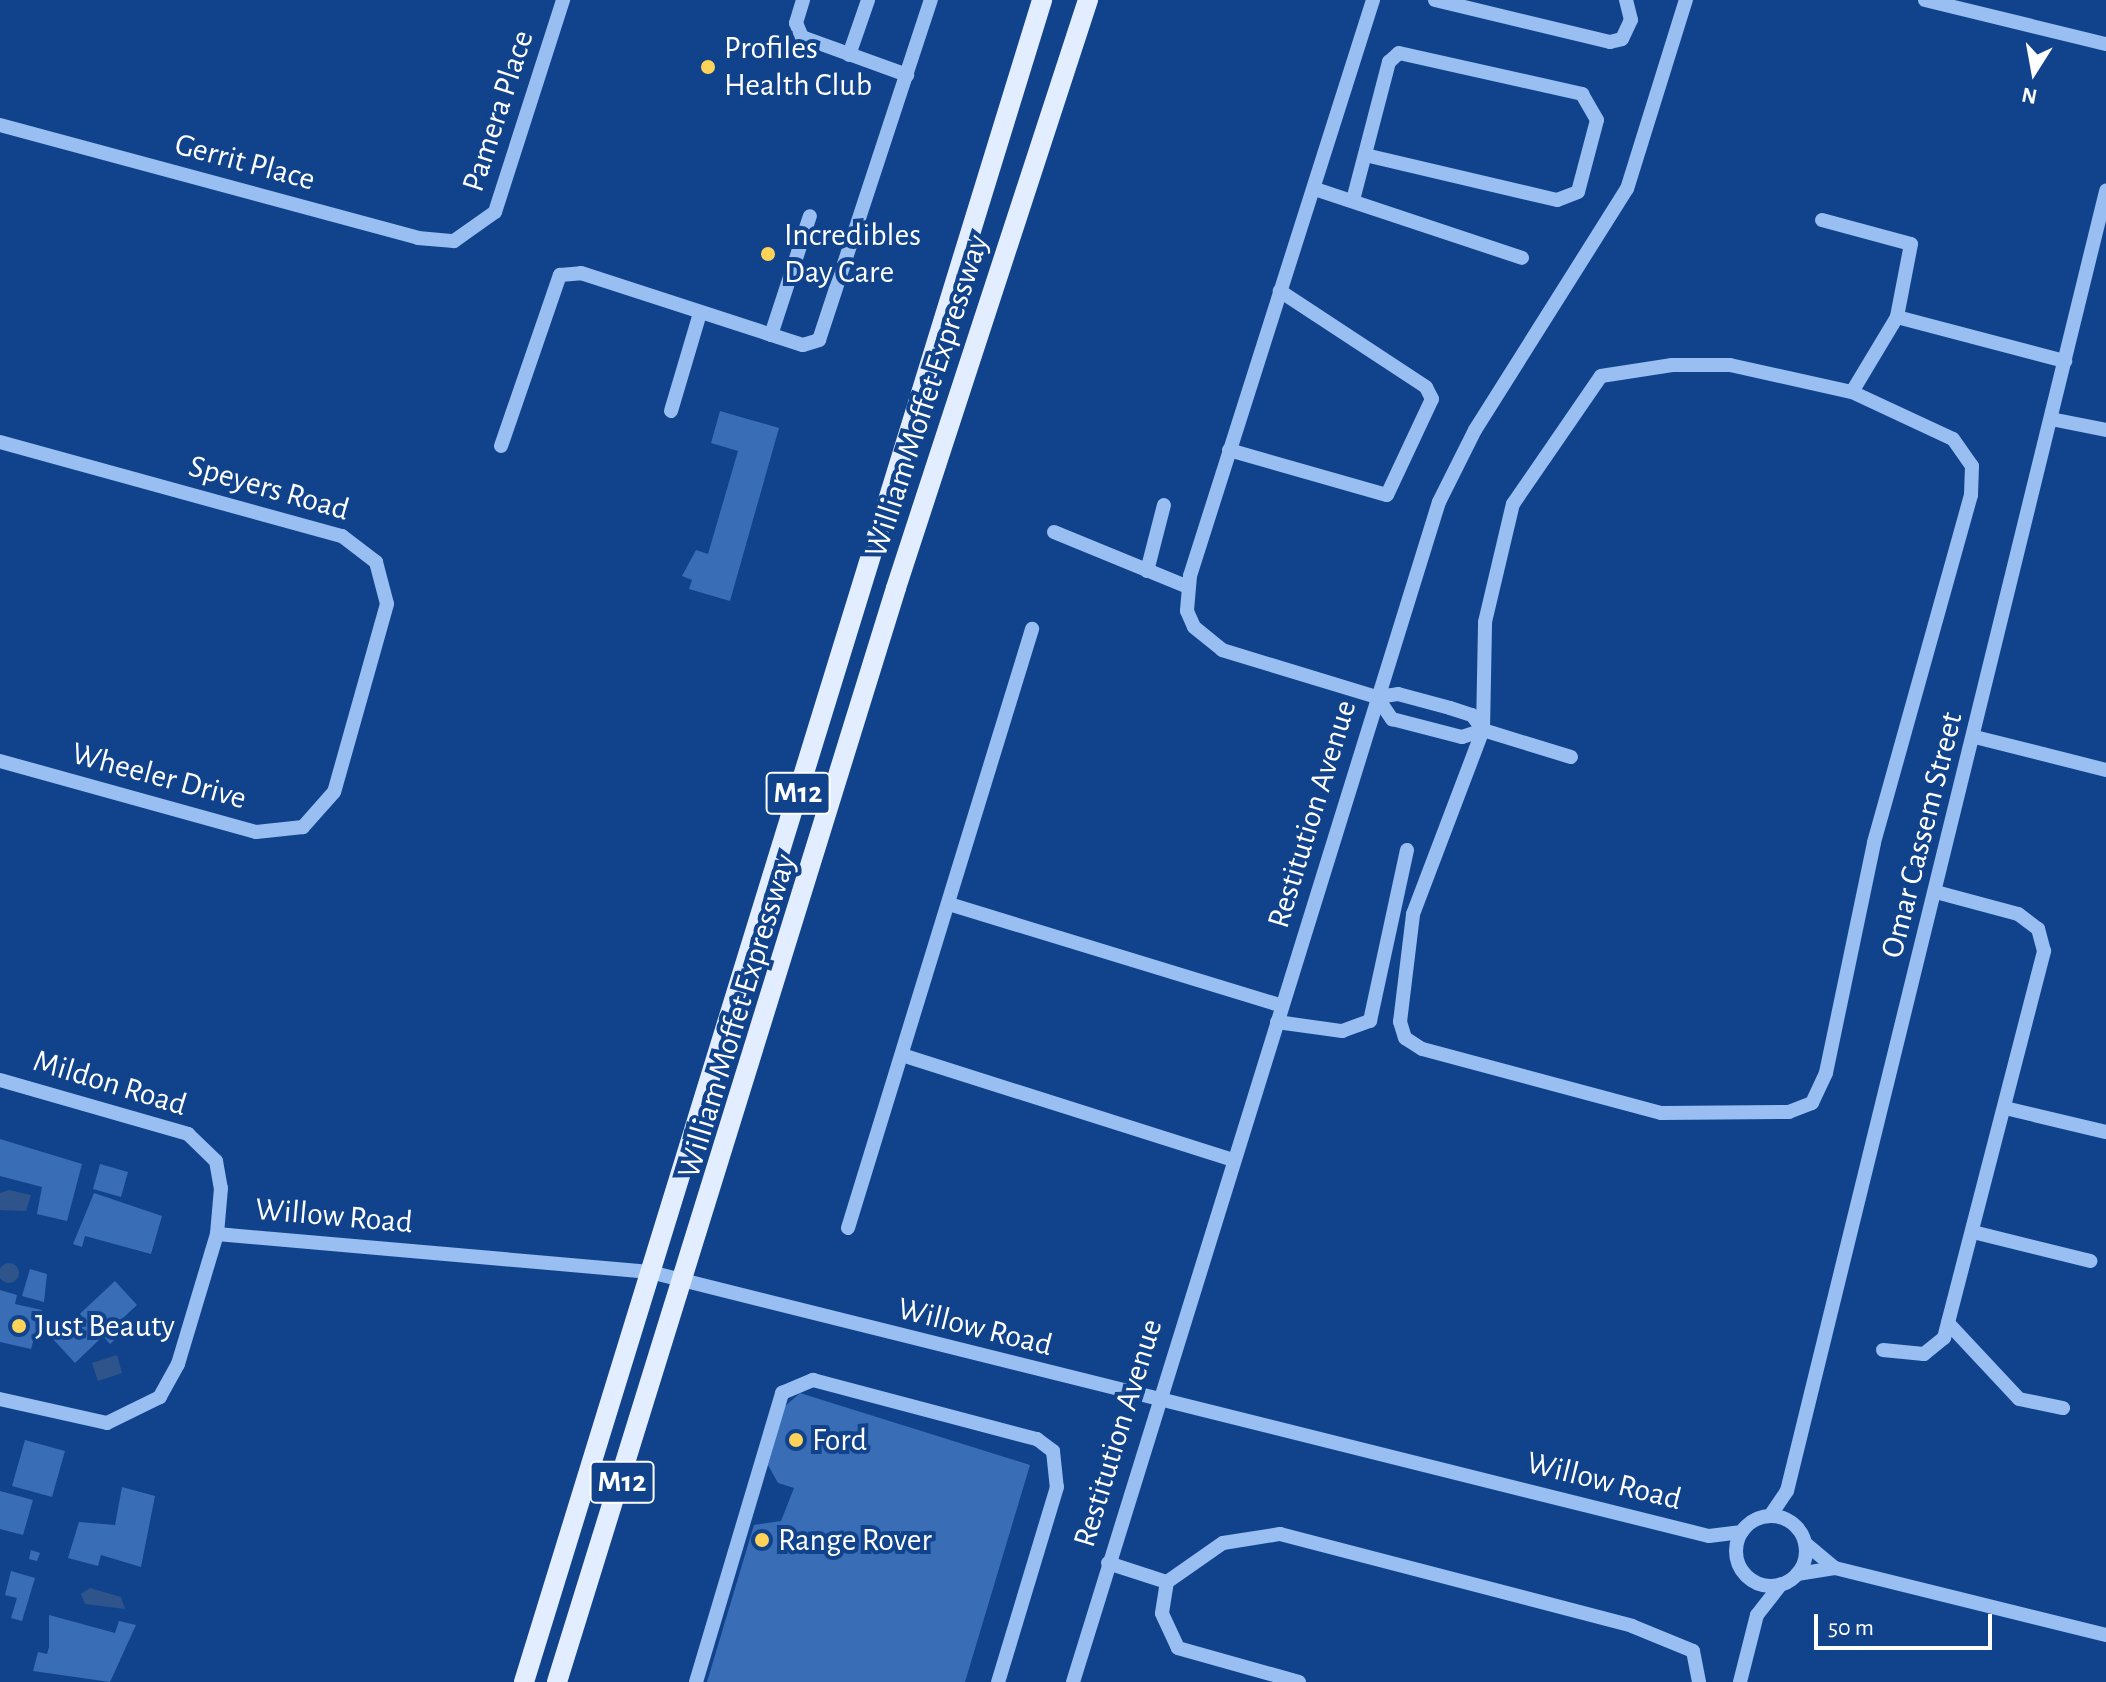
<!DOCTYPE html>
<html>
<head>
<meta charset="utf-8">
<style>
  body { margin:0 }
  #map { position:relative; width:2106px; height:1682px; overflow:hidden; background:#11438c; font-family:"Alegreya Sans",sans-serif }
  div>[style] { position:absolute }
  .water>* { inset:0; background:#2f548b }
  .round { border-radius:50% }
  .building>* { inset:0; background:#396db6 }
  .minor>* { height:14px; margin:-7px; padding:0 7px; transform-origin:7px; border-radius:7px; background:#98bef2 }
  .minor>.ring { margin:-7px; padding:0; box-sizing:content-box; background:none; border:14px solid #98bef2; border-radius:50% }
  .major>* { height:20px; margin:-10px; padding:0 10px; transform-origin:10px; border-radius:10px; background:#e2edff }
  .dots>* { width:22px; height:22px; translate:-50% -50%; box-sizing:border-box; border:4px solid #11438c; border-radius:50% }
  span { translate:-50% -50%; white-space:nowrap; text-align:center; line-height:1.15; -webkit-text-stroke:8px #11438c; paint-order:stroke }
  .shield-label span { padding:2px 6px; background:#11438c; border:2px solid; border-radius:6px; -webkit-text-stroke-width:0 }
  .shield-label { font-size:30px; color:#fff; font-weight:700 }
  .poi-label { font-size:32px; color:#fff }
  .left { translate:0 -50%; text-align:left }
  .street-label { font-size:32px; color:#fff }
  .north { position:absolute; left:1994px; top:32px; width:80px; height:80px; -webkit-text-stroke:6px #11438c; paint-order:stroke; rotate:191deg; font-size:22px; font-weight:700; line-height:32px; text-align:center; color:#fff }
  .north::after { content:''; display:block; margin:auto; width:28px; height:36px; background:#fff; clip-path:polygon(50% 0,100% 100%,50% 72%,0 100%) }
  .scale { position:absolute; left:1814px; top:1614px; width:178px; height:36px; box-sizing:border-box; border:4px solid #fff; border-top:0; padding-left:10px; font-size:24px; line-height:28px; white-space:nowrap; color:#fff; -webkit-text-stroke:6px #11438c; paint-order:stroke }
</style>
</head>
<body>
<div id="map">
  <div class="water">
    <div style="clip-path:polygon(9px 1190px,31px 1195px,26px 1211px,0 1210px,0 1193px)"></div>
    <div class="round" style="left:-1px;top:1263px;width:20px;height:20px"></div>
    <div style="clip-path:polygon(117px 1355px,122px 1373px,98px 1381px,92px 1363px)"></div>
    <div style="clip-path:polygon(90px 1588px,121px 1597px,125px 1609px,85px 1604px,81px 1594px)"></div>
  </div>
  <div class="building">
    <div style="clip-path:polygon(720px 411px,779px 428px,730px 601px,689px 589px,692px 580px,682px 576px,696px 550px,708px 554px,738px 451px,711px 443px)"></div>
    <div style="clip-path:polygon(0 1139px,82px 1164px,67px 1221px,37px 1214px,42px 1187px,0 1176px)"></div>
    <div style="clip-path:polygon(100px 1164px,128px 1172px,121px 1197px,93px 1189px)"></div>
    <div style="clip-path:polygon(94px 1193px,162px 1216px,151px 1254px,85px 1236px,82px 1247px,73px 1244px)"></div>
    <div style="clip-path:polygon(30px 1269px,47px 1274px,44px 1302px,22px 1296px)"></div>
    <div style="clip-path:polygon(115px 1281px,137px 1305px,123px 1318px,130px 1325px,110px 1344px,103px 1336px,75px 1363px,53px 1339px)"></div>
    <div style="clip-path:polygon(0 1290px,17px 1295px,15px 1304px,42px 1310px,31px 1349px,0 1342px)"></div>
    <div style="clip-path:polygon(800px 1393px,1030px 1465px,965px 1682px,707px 1682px,754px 1525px,781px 1521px,794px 1488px,778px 1483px,768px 1465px,784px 1407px)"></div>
    <div style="clip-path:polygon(25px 1440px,65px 1451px,52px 1497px,12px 1486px)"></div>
    <div style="clip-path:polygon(122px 1487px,155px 1496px,141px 1567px,101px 1555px,98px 1566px,68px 1558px,79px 1522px,115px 1525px)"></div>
    <div style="clip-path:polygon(0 1491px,33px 1500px,23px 1535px,0 1529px)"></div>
    <div style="clip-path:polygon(31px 1550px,40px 1553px,37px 1561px,29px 1559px)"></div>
    <div style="clip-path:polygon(11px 1571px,35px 1578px,22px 1621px,11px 1618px,17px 1598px,5px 1595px)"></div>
    <div style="clip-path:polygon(49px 1615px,115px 1633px,119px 1621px,136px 1625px,110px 1682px,33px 1671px,38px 1652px,47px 1654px,49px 1647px)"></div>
  </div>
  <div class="minor">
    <div style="left:803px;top:0;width:24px;rotate:107deg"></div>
    <div style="left:796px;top:23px;width:15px;rotate:67deg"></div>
    <div style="left:802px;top:37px;width:112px;rotate:19.9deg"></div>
    <div style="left:1373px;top:0;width:604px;rotate:107.63deg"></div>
    <div style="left:1190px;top:576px;width:35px;rotate:95deg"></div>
    <div style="left:1187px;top:611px;width:17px;rotate:66deg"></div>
    <div style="left:1194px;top:627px;width:36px;rotate:39deg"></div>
    <div style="left:1222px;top:650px;width:162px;rotate:16.9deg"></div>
    <div style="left:1377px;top:697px;width:21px;rotate:-8deg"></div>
    <div style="left:1398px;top:694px;width:54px;rotate:15.1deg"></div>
    <div style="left:1450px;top:708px;width:23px;rotate:18deg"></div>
    <div style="left:1472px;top:715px;width:19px;rotate:54deg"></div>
    <div style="left:1435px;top:0;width:180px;rotate:13.5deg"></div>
    <div style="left:1610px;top:42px;width:12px;rotate:-14deg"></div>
    <div style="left:1622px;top:39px;width:21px;rotate:-65deg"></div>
    <div style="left:1631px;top:20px;width:21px;rotate:-104deg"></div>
    <div style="left:1925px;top:0;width:186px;rotate:13.7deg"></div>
    <div style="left:849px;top:55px;width:58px;rotate:-70.9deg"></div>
    <div style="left:0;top:125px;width:433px;rotate:15.1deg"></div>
    <div style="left:418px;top:238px;width:36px;rotate:5deg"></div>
    <div style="left:454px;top:241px;width:50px;rotate:-35.3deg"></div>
    <div style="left:495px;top:212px;width:223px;rotate:-72.2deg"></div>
    <div style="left:1318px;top:190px;width:215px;rotate:18.4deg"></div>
    <div style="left:1353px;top:200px;width:143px;rotate:-75.4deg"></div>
    <div style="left:1389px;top:62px;width:13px;rotate:-42deg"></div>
    <div style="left:1399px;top:53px;width:188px;rotate:12.6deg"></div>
    <div style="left:1582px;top:94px;width:30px;rotate:60deg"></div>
    <div style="left:1597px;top:120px;width:74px;rotate:104.8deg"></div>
    <div style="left:1578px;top:192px;width:22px;rotate:159deg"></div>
    <div style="left:1557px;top:200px;width:197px;rotate:-166.8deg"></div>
    <div style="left:1822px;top:220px;width:92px;rotate:15.1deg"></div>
    <div style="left:1911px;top:244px;width:74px;rotate:100.9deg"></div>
    <div style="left:1897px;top:317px;width:87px;rotate:121deg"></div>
    <div style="left:1897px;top:317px;width:174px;rotate:14.7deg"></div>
    <div style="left:771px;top:335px;width:125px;rotate:-71.9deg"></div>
    <div style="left:1672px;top:365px;width:58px"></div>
    <div style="left:1730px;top:365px;width:125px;rotate:12.5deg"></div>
    <div style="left:1852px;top:392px;width:111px;rotate:25deg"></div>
    <div style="left:1953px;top:439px;width:33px;rotate:55deg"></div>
    <div style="left:1972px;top:466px;width:29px;rotate:92deg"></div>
    <div style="left:1971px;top:495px;width:361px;rotate:105.6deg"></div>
    <div style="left:1874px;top:843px;width:235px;rotate:101.8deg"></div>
    <div style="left:1826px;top:1073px;width:33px;rotate:115deg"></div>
    <div style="left:1812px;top:1103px;width:25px;rotate:159deg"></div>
    <div style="left:1789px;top:1112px;width:128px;rotate:179.6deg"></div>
    <div style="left:1661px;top:1113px;width:247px;rotate:-165deg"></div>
    <div style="left:1422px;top:1049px;width:20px;rotate:-147deg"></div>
    <div style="left:1405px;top:1038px;width:17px;rotate:-107deg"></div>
    <div style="left:1400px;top:1022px;width:109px;rotate:-83.1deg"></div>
    <div style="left:1413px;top:914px;width:197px;rotate:-69.2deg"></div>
    <div style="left:1483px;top:730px;width:108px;rotate:-88.9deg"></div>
    <div style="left:1485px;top:622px;width:121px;rotate:-76.7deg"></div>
    <div style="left:1513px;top:504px;width:155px;rotate:-55.5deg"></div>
    <div style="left:1601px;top:376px;width:72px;rotate:-8.8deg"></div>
    <div style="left:671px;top:411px;width:102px;rotate:-73.5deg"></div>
    <div style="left:2051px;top:419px;width:56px;rotate:11.3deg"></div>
    <div style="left:0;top:442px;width:355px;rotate:15.4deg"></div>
    <div style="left:342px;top:536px;width:43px;rotate:37.4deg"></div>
    <div style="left:376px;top:562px;width:43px;rotate:75.3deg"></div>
    <div style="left:387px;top:604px;width:195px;rotate:105.7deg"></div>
    <div style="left:334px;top:792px;width:47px;rotate:131.5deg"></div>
    <div style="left:303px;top:827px;width:47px;rotate:173.9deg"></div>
    <div style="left:256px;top:832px;width:266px;rotate:-164.5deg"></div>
    <div style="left:501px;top:446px;width:181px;rotate:-71deg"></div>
    <div style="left:560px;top:275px;width:21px;rotate:-5deg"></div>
    <div style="left:581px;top:273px;width:233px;rotate:18deg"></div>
    <div style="left:803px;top:345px;width:17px;rotate:-17deg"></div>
    <div style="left:819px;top:340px;width:358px;rotate:-71.8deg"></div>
    <div style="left:1229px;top:450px;width:164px;rotate:15.9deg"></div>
    <div style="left:1387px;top:495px;width:106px;rotate:-64.9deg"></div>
    <div style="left:1432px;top:399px;width:13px;rotate:-117deg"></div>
    <div style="left:1426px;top:387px;width:175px;rotate:-146.7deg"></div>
    <div style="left:1054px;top:532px;width:145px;rotate:22.3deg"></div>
    <div style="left:1147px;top:571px;width:68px;rotate:-75.6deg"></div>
    <div style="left:1377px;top:697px;width:27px;rotate:56deg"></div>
    <div style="left:1392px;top:719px;width:72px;rotate:14.4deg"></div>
    <div style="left:1462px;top:737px;width:22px;rotate:-18deg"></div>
    <div style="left:1483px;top:730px;width:92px;rotate:17.1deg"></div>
    <div style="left:1975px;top:737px;width:135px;rotate:14.1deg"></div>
    <div style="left:949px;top:904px;width:348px;rotate:17deg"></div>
    <div style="left:1277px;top:1022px;width:66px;rotate:7.9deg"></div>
    <div style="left:1342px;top:1031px;width:30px;rotate:-20deg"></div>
    <div style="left:1370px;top:1021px;width:175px;rotate:-77.8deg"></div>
    <div style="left:902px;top:1055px;width:347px;rotate:17.6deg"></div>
    <div style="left:0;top:1080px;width:196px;rotate:16deg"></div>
    <div style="left:188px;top:1134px;width:39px;rotate:44deg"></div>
    <div style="left:216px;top:1161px;width:27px;rotate:80deg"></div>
    <div style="left:221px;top:1188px;width:46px;rotate:95deg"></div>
    <div style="left:217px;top:1234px;width:136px;rotate:106.7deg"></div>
    <div style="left:178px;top:1364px;width:38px;rotate:119deg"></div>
    <div style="left:160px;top:1397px;width:59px;rotate:153.9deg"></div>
    <div style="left:107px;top:1423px;width:110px;rotate:-167.4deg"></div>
    <div style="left:2005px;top:1108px;width:104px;rotate:13.4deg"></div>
    <div style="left:848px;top:1228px;width:627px;rotate:-72.92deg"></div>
    <div style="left:1973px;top:1232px;width:121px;rotate:13.9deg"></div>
    <div style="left:217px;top:1234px;width:435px;rotate:5deg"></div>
    <div style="left:650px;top:1272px;width:1091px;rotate:14deg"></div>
    <div style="left:1709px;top:1536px;width:33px;rotate:-7deg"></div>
    <div style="left:1948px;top:1323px;width:104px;rotate:46.9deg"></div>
    <div style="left:2019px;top:1399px;width:45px;rotate:11.6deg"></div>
    <div style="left:1883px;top:1350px;width:41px;rotate:5.6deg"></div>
    <div style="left:1924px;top:1354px;width:26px;rotate:-39deg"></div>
    <div style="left:1944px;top:1338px;width:400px;rotate:-75.5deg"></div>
    <div style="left:2044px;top:951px;width:23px;rotate:-105deg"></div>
    <div style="left:2038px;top:929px;width:25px;rotate:-143deg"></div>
    <div style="left:2018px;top:914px;width:85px;rotate:-165deg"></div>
    <div style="left:1770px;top:1516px;width:30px;rotate:-56deg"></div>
    <div style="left:1787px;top:1491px;width:1339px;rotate:-76.21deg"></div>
    <div class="ring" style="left:1736px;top:1516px;width:56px;height:56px"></div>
    <div style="left:1805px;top:1543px;width:39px;rotate:40deg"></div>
    <div style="left:1108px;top:1563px;width:62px;rotate:17.9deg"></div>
    <div style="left:1797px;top:1574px;width:38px;rotate:-9deg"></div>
    <div style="left:1835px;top:1568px;width:279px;rotate:13.9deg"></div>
    <div style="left:696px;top:1682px;width:302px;rotate:-73.4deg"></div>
    <div style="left:782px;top:1393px;width:34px;rotate:-23deg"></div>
    <div style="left:813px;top:1380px;width:232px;rotate:14.8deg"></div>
    <div style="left:1037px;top:1439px;width:20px;rotate:37deg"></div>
    <div style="left:1053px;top:1451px;width:36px;rotate:84deg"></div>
    <div style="left:1057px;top:1487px;width:204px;rotate:106.8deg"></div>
    <div style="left:1073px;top:1682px;width:1235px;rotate:-72.77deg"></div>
    <div style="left:1439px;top:502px;width:80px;rotate:-63.4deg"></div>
    <div style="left:1475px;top:430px;width:285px;rotate:-57.8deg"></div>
    <div style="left:1627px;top:189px;width:198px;rotate:-72.7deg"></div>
    <div style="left:1299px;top:1682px;width:126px;rotate:-164.3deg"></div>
    <div style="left:1178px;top:1648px;width:38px;rotate:-115deg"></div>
    <div style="left:1162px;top:1613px;width:31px;rotate:-81deg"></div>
    <div style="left:1167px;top:1582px;width:68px;rotate:-34.9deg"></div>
    <div style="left:1223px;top:1543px;width:58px;rotate:-9deg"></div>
    <div style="left:1280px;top:1534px;width:364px;rotate:14.6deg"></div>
    <div style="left:1632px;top:1626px;width:66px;rotate:22.3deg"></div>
    <div style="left:1693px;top:1651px;width:32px;rotate:79deg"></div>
    <div style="left:1740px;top:1682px;width:69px;rotate:-75.8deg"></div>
    <div style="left:1757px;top:1615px;width:39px;rotate:-52deg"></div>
  </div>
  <div class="major">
    <div style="left:524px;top:1682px;width:1760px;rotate:-72.88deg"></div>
    <div style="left:557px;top:1682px;width:1145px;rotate:-72.78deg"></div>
    <div style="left:896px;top:588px;width:619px;rotate:-71.92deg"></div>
  </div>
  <div class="dots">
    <div style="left:708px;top:67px;background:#ffd358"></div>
    <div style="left:768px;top:254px;background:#ffd358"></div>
    <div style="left:19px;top:1326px;background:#ffd358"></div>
    <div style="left:796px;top:1440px;background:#ffd358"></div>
    <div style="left:762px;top:1540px;background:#ffd358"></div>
  </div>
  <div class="shield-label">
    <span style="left:798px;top:793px">M12</span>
    <span style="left:622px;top:1482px">M12</span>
  </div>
  <div class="poi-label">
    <span class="left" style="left:724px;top:67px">Profiles<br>Health Club</span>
    <span class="left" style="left:784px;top:254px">Incredibles<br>Day Care</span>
    <span class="left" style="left:35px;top:1326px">Just Beauty</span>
    <span class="left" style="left:812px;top:1440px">Ford</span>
    <span class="left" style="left:778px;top:1540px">Range Rover</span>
  </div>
  <div class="street-label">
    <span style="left:498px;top:111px;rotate:-72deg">Pamera Place</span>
    <span style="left:245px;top:162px;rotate:15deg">Gerrit Place</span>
    <span style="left:927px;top:396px;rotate:-72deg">William Moffet Expressway</span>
    <span style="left:269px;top:488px;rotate:16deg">Speyers Road</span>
    <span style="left:159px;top:776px;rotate:15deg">Wheeler Drive</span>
    <span style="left:1312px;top:814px;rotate:-73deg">Restitution Avenue</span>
    <span style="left:1922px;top:835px;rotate:-76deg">Omar Cassem Street</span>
    <span style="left:737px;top:1016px;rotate:-73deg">William Moffet Expressway</span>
    <span style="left:110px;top:1083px;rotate:17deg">Mildon Road</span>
    <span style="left:334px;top:1216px;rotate:5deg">Willow Road</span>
    <span style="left:975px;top:1327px;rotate:14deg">Willow Road</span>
    <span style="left:1118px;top:1433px;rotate:-73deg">Restitution Avenue</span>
    <span style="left:1604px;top:1481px;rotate:14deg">Willow Road</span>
  </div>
  <div class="north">N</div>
  <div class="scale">50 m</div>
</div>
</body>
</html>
